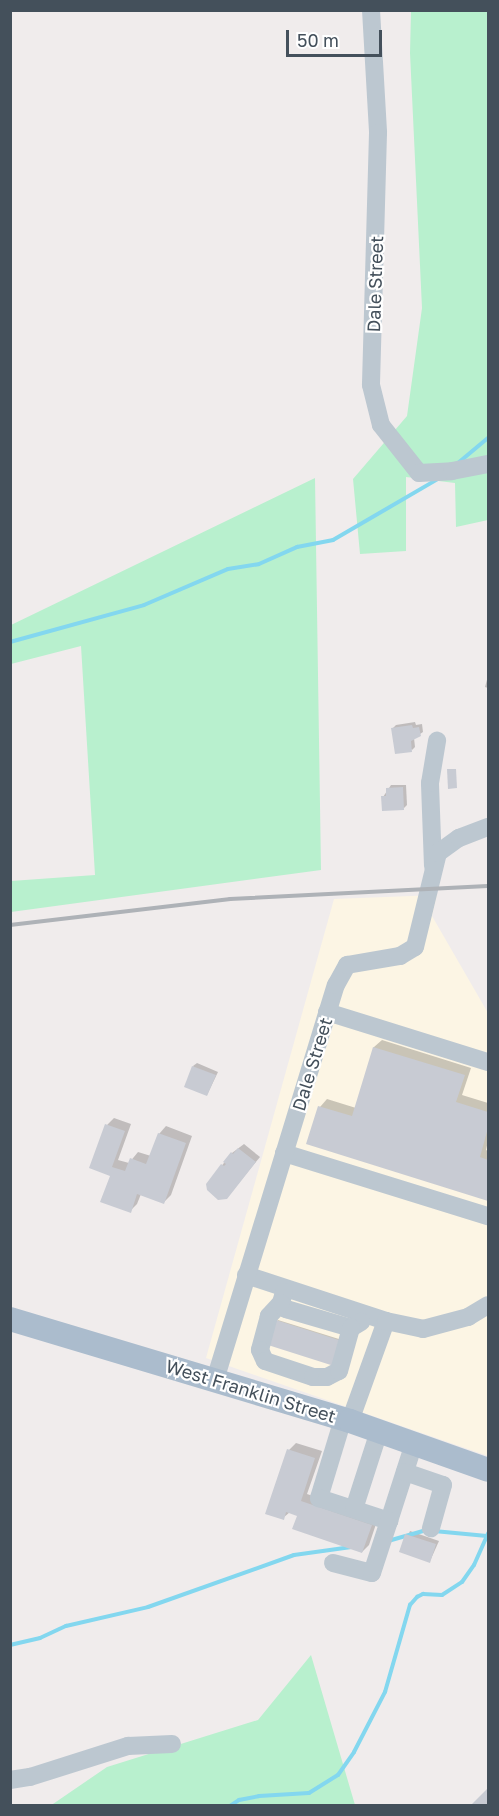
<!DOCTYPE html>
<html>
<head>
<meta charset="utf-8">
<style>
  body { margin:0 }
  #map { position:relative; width:499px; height:1816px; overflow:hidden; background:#f0ecec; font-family:"Golos Text",sans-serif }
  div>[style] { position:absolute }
  .commercial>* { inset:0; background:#fcf5e4 }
  .green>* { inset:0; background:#b8f0ce }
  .shadow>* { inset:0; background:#0003 }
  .stream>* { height:4px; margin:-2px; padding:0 2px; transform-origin:2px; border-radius:2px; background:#83d7ef }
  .building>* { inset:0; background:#c8cbd3 }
  .minor>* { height:18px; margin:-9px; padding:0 9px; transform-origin:9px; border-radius:9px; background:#bcc7d0 }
  .major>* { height:24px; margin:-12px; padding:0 12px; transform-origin:12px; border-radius:12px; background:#abbccd }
  .rail>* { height:4px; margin:-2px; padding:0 2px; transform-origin:2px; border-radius:2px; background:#aeb2b7 }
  span { translate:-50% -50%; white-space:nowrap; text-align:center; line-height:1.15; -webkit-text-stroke:4.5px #fff; paint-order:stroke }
  .street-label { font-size:18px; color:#44505b }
  .frame { position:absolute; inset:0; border:12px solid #44505b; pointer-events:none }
  .scale { position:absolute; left:286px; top:30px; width:96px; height:27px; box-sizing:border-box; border:3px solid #44505b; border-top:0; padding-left:8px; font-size:18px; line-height:21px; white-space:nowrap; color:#44505b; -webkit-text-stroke:4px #fff; paint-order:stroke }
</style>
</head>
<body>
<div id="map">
  <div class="commercial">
    <div style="clip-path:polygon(437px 895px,432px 916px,488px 1013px,488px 1456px,206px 1358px,334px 899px)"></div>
  </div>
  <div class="green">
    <div style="clip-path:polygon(411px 11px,488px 11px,488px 520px,456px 527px,455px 483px,406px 477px,406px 551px,360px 554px,353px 479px,407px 416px,422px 308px,410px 53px)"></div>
    <div style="clip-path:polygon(315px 478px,321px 870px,11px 912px,11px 881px,95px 875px,81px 646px,11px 664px,11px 625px)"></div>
    <div style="clip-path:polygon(311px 1655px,355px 1805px,50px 1806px,107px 1767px,258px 1720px)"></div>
  </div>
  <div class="shadow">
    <div style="clip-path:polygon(488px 676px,488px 688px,485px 687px)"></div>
    <div style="clip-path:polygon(415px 722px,416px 725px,422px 724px,423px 732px,414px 738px,415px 747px,412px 750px,393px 728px,396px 725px)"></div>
    <div style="clip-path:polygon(391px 785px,406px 785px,407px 805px,404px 808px,383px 797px)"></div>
    <div style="clip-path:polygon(382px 1040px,471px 1068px,462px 1095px,488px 1103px,488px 1141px,486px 1150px,488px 1151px,488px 1199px,308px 1143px,320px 1107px,327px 1099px,356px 1108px,374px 1047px)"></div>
    <div style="clip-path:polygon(197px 1063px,218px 1072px,207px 1095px,193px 1066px)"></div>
    <div style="clip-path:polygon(114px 1118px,131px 1124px,118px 1160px,129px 1163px,138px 1152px,151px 1156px,159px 1134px,166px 1126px,192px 1136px,171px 1195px,164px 1202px,141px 1194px,137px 1204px,130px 1211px,111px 1175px,107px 1125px)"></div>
    <div style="clip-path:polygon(244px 1144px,260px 1157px,232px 1191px,207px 1184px,232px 1153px)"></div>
    <div style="clip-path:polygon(278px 1320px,342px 1340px,333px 1364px,277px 1321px)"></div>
    <div style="clip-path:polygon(296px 1443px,322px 1451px,307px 1494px,378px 1518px,369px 1545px,362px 1552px,299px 1515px,290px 1512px,283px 1518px,289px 1450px)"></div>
    <div style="clip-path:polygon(410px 1531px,439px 1541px,430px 1561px,401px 1551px)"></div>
  </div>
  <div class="stream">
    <div style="left:458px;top:463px;width:39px;rotate:-40deg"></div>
    <div style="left:10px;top:642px;width:139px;rotate:-15.4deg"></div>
    <div style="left:144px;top:605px;width:91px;rotate:-23.2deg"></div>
    <div style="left:228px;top:569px;width:31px;rotate:-9deg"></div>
    <div style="left:259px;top:564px;width:42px;rotate:-24.1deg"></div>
    <div style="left:297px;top:547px;width:37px;rotate:-11deg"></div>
    <div style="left:333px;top:540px;width:121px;rotate:-30.2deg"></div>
    <div style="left:434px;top:1531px;width:53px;rotate:5.4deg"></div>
    <div style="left:388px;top:1541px;width:40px;rotate:-16deg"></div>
    <div style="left:10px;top:1645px;width:31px;rotate:-13deg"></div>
    <div style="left:40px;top:1638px;width:29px;rotate:-25deg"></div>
    <div style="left:66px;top:1626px;width:84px;rotate:-13deg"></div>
    <div style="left:148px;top:1607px;width:155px;rotate:-19.6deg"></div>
    <div style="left:294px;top:1555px;width:58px;rotate:-8deg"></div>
    <div style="left:230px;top:1806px;width:11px;rotate:-34deg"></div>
    <div style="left:239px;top:1800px;width:20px;rotate:-11deg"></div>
    <div style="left:259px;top:1796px;width:50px;rotate:-3.4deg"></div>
    <div style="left:309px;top:1793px;width:34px;rotate:-32deg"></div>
    <div style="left:338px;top:1775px;width:28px;rotate:-55deg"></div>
    <div style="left:354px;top:1752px;width:68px;rotate:-62.7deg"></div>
    <div style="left:385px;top:1692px;width:91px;rotate:-74deg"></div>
    <div style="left:410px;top:1605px;width:11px;rotate:-49deg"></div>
    <div style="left:417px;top:1597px;width:7px;rotate:-27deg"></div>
    <div style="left:423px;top:1594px;width:19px;rotate:3deg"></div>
    <div style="left:442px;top:1595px;width:24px;rotate:-33deg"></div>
    <div style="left:462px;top:1582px;width:21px;rotate:-55deg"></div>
    <div style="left:474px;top:1565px;width:35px;rotate:-66deg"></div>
  </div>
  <div class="building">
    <div style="clip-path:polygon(412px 725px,413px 728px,419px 727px,421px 736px,411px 741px,412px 752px,395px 754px,391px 728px)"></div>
    <div style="clip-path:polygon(447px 769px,456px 769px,457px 788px,448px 789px)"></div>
    <div style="clip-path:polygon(403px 787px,404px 810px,382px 811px,381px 796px,386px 796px,386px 788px)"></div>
    <div style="clip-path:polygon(373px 1047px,465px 1075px,456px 1102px,488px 1112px,488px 1128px,480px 1157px,488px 1160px,488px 1201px,306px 1144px,318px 1106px,352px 1116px)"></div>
    <div style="clip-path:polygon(192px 1066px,216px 1075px,207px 1096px,184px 1087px)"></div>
    <div style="clip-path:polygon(105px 1124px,125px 1131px,112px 1167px,125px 1171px,130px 1158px,146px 1164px,158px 1133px,186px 1143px,164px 1204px,137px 1194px,131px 1213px,100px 1202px,110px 1176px,89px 1168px)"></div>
    <div style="clip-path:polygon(238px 1148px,256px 1162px,227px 1199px,218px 1200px,207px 1190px,206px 1184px,221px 1164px,224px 1166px,226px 1164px,223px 1162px,231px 1152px,233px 1154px)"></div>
    <div style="clip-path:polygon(276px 1320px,342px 1341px,334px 1366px,268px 1345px)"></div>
    <div style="clip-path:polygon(287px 1449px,315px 1458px,301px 1501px,372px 1525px,362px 1553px,292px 1529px,297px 1516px,286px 1512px,284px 1520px,265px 1514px)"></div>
    <div style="clip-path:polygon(405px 1534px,436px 1544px,430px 1563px,399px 1552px)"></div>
    <div style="clip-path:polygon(487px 1789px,488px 1806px,470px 1806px)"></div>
  </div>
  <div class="minor">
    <div style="left:371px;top:10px;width:123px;rotate:86.7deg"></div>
    <div style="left:378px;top:133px;width:252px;rotate:91.6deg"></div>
    <div style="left:371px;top:385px;width:41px;rotate:76deg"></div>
    <div style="left:381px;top:425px;width:61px;rotate:51.6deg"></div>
    <div style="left:419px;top:473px;width:33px;rotate:-3deg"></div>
    <div style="left:452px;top:471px;width:37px;rotate:-11deg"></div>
    <div style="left:433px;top:866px;width:83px;rotate:-92.1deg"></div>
    <div style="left:430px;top:783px;width:43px;rotate:-80.5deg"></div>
    <div style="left:327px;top:1012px;width:169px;rotate:17.3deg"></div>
    <div style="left:284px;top:1153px;width:214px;rotate:17.2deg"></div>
    <div style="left:246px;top:1275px;width:147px;rotate:18.2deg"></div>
    <div style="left:386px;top:1321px;width:106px;rotate:109.8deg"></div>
    <div style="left:284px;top:1292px;width:11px;rotate:105deg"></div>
    <div style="left:281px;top:1303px;width:8px;rotate:50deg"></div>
    <div style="left:286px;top:1309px;width:68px;rotate:16.3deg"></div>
    <div style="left:351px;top:1328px;width:12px;rotate:-31deg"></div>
    <div style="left:281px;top:1303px;width:18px;rotate:133deg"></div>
    <div style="left:269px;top:1316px;width:35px;rotate:105deg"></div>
    <div style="left:260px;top:1350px;width:12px;rotate:66deg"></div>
    <div style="left:265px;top:1361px;width:51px;rotate:18.4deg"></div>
    <div style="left:313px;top:1377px;width:14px"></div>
    <div style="left:327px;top:1377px;width:13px;rotate:-27deg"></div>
    <div style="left:339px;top:1371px;width:45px;rotate:-74.4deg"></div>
    <div style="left:386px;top:1321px;width:38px;rotate:12deg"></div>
    <div style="left:423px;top:1329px;width:47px;rotate:-14.9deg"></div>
    <div style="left:468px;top:1317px;width:23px;rotate:-31deg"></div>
    <div style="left:215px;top:1380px;width:413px;rotate:-73deg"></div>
    <div style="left:336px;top:985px;width:23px;rotate:-61deg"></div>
    <div style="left:347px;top:965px;width:54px;rotate:-9.6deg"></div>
    <div style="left:400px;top:956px;width:17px;rotate:-31deg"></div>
    <div style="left:415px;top:947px;width:97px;rotate:-76.3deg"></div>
    <div style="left:438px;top:853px;width:26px;rotate:-36deg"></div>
    <div style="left:459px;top:838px;width:31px;rotate:-21deg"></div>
    <div style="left:343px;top:1419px;width:83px;rotate:106.9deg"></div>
    <div style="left:319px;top:1498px;width:74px;rotate:18.2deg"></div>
    <div style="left:389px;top:1521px;width:82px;rotate:-72.2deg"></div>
    <div style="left:405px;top:1472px;width:40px;rotate:18.9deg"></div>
    <div style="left:443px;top:1485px;width:45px;rotate:105.6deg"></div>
    <div style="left:354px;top:1509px;width:82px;rotate:-72.2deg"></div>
    <div style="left:333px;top:1563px;width:40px;rotate:14.4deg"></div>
    <div style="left:372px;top:1573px;width:55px;rotate:-71.9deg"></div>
    <div style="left:10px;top:1780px;width:20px;rotate:-9deg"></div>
    <div style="left:30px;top:1777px;width:103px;rotate:-17.6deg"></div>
    <div style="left:128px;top:1746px;width:44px;rotate:-2.6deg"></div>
  </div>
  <div class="major">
    <div style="left:10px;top:1319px;width:355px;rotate:16.7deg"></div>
    <div style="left:350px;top:1421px;width:146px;rotate:19.5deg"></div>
  </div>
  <div class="rail">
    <div style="left:10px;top:925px;width:222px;rotate:-6.7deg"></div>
    <div style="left:230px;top:899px;width:258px;rotate:-2.9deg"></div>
  </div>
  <div class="street-label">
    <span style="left:375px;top:284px;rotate:-88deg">Dale Street</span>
    <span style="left:312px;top:1064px;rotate:-73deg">Dale Street</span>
    <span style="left:251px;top:1391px;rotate:17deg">West Franklin Street</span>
  </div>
  <div class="frame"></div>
  <div class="scale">50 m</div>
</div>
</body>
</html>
